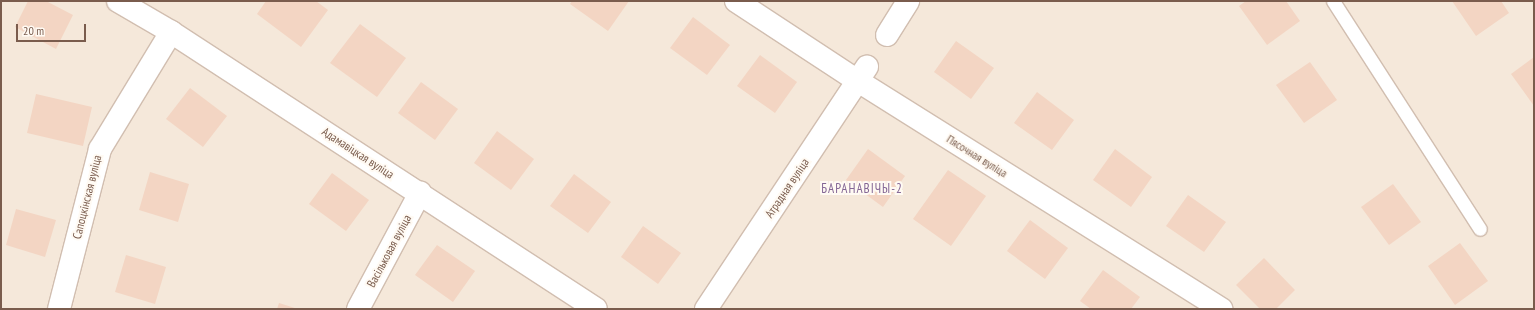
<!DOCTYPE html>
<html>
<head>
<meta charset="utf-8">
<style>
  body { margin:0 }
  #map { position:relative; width:1535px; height:310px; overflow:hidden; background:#fdf6ec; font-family:"PT Sans Narrow",sans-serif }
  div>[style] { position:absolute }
  .residential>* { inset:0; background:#f5e8da }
  .building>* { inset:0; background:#f3d5c3 }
  .roads { filter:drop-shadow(1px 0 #d1beb0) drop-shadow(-1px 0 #d1beb0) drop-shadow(0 1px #d1beb0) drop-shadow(0 -1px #d1beb0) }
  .service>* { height:13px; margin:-6.5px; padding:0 6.5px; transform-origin:6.5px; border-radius:6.5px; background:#fff }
  .minor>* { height:22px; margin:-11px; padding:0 11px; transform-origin:11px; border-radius:11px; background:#fff }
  span { translate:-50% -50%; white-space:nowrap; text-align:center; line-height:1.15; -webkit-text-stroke:4px #fffaf3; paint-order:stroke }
  .street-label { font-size:12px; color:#7a5c4d }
  .neighbourhood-label { font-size:13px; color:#846695; letter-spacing:1px }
  .frame { position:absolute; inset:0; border:2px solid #7a5c4d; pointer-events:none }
  .scale { position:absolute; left:16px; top:24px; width:70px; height:18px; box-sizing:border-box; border:2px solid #7a5c4d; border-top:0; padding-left:5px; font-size:12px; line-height:14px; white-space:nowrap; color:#7a5c4d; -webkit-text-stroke:3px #fffaf3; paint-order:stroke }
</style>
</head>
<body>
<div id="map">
  <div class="residential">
    <div style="clip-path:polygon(1px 1px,1534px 1px,1534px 309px,1px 309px)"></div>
  </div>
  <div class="building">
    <div style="clip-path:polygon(28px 1px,46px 1px,73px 15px,56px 49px,15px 27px)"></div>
    <div style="clip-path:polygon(266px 1px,316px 1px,328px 10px,301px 47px,257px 14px)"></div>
    <div style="clip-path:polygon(572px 1px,629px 1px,608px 31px,570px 4px)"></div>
    <div style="clip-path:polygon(1246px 1px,1286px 1px,1300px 21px,1267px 45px,1239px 6px)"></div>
    <div style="clip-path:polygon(1452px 1px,1501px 1px,1509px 13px,1476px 36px)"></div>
    <div style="clip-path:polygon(693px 17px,730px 45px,707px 75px,670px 48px)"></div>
    <div style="clip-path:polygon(360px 24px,406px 58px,377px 97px,330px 63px)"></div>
    <div style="clip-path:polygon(956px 41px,994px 68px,971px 99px,934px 72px)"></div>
    <div style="clip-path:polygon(760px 55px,797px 82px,775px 113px,737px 86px)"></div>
    <div style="clip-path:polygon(1534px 57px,1534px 106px,1511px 74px)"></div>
    <div style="clip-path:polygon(1310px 62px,1337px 100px,1304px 123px,1276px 85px)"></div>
    <div style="clip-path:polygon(421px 82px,458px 109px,435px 140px,398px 113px)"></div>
    <div style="clip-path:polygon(190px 88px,227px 116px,203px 147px,166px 119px)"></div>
    <div style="clip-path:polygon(1037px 92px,1074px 120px,1052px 150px,1014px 123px)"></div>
    <div style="clip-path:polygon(36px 94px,92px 107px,83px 146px,27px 133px)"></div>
    <div style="clip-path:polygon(497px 131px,534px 159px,511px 190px,474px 163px)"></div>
    <div style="clip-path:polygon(868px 149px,905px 176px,883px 207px,846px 180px)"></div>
    <div style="clip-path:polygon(1115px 149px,1152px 177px,1131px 207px,1093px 180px)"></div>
    <div style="clip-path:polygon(948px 170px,986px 196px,951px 246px,913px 219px)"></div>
    <div style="clip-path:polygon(150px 172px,189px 184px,178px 222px,139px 210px)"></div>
    <div style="clip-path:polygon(332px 173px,369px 200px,346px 231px,309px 204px)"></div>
    <div style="clip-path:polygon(574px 174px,611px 202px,588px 233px,550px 206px)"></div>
    <div style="clip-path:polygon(1393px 184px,1421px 222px,1389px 245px,1361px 207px)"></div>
    <div style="clip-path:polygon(1188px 195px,1226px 222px,1204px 252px,1166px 226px)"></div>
    <div style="clip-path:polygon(16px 209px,56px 220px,45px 257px,6px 245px)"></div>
    <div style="clip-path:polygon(1030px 220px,1068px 248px,1045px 279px,1007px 251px)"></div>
    <div style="clip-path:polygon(643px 226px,681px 253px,658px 284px,621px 257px)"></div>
    <div style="clip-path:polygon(1460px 243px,1488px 281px,1455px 305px,1428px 266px)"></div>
    <div style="clip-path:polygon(437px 245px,475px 271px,453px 302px,415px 275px)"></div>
    <div style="clip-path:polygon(126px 255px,166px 267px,155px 304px,115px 292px)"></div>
    <div style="clip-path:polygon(1264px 258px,1295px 290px,1276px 309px,1260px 309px,1236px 285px)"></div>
    <div style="clip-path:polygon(1103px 270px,1140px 297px,1131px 309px,1091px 309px,1080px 301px)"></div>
    <div style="clip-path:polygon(279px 303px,298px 309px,277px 309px)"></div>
  </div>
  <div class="roads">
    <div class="service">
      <div style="left:1333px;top:1px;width:271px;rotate:57.2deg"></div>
    </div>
    <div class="minor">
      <div style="left:118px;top:1px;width:61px;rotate:30.3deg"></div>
      <div style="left:171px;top:32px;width:507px;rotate:33.09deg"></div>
      <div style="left:736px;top:1px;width:146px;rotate:33.3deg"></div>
      <div style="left:858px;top:81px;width:429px;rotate:32.1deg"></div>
      <div style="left:887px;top:35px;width:40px;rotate:-58deg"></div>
      <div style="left:59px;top:309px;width:165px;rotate:-75.6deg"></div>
      <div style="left:100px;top:149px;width:137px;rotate:-58.7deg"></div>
      <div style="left:358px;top:309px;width:132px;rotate:-61.9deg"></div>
      <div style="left:706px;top:309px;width:291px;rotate:-56.4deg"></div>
    </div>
  </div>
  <div class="street-label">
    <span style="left:358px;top:153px;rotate:33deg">Адамавіцкая вуліца</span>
    <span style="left:977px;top:156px;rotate:32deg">Пясочная вуліца</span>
    <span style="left:787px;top:188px;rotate:-56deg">Атрадная вуліца</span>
    <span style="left:87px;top:197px;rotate:-76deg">Сапоцкінская вуліца</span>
    <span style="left:389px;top:251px;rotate:-62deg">Васільковая вуліца</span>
  </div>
  <div class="neighbourhood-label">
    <span style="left:862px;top:189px">БАРАНАВІЧЫ-2</span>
  </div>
  <div class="frame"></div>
  <div class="scale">20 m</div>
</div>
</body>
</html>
